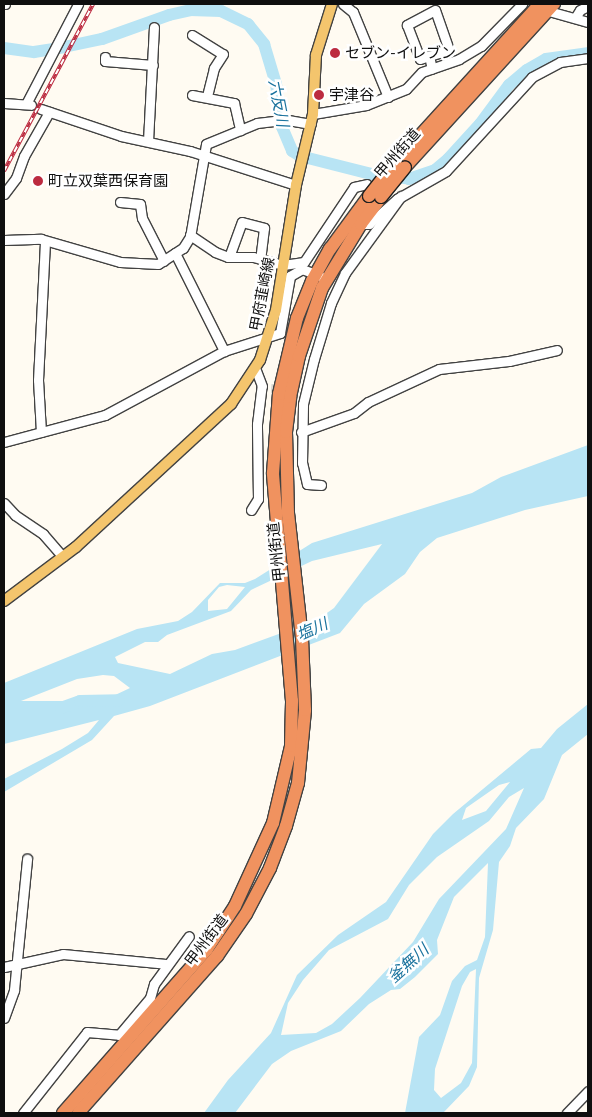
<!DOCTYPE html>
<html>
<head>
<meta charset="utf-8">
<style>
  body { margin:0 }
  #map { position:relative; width:592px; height:1117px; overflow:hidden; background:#fffbf2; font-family:"IBM Plex Serif","Noto Sans JP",serif }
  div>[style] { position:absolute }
  .water>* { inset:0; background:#b8e4f4 }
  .river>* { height:12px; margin:-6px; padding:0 6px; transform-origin:6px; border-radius:6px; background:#b8e4f4 }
  .minor-tunnel>* { height:9px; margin-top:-4.5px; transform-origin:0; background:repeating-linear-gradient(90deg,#dbd8d0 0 9px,transparent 0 13.5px) }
  .roads { filter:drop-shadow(1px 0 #424242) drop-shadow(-1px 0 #424242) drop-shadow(0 1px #424242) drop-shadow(0 -1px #424242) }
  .minor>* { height:9px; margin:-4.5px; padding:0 4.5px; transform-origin:4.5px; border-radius:4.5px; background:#fff }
  .major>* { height:10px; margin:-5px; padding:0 5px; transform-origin:5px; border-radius:5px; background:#f4c56d }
  .highway>* { height:12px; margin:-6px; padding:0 6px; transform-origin:6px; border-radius:6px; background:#f0925f }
  .rail>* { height:4px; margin-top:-2px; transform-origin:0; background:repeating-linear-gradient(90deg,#fff 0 5.5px,#bc2b40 0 11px); box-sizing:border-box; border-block:1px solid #bc2b40 }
  .bridges { filter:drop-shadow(1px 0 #202020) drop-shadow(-1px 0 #202020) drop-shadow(0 1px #202020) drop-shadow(0 -1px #202020) }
  .highway-bridge>* { height:12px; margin:-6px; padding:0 6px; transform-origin:6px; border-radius:6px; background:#f0925f }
  .dots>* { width:14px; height:14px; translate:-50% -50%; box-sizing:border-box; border:2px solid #fff; border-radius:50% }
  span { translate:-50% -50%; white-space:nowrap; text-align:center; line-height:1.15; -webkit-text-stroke:5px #fff; paint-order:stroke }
  .poi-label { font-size:15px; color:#0f0f0f }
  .left { translate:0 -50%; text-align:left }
  .street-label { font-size:15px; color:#0f0f0f }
  .water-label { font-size:16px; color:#1b739e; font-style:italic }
  .frame { position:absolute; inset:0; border:5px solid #0f0f0f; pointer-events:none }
</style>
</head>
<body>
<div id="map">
  <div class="water">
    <div style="clip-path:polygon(evenodd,588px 445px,588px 496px,525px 510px,437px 538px,420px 552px,405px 574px,364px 604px,340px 633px,150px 706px,114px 716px,92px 740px,4px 792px,4px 779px,62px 749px,88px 733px,99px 720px,4px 744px,4px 683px,137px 629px,178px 621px,192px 612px,220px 583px,245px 583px,255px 579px,312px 543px,472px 493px,501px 477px,588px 445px,382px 544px,334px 608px,317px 620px,235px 650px,212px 654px,170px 674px,118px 663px,115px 657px,145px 642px,158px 642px,167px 635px,231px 611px,251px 590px,312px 561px,382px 544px,588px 445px,227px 585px,245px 587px,227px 609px,208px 611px,208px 600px,219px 587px,227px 585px,588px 445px,103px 675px,114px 676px,130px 688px,94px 705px,69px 701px,21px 701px,77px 679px,103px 675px)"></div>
    <div style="clip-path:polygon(evenodd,588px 704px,588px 734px,562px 755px,544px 799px,516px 828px,510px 846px,499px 862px,493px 930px,479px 978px,477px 1067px,469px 1086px,443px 1113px,405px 1113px,419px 1037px,440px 1015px,452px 981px,465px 966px,477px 960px,485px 937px,488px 863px,454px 897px,437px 940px,438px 954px,415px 977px,400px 989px,391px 990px,369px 1004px,341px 1031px,291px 1051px,272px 1064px,235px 1113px,204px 1113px,228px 1080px,271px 1033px,297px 975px,338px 935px,386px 902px,433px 834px,453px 814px,531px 749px,541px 748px,557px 729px,588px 704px,510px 782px,486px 811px,462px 820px,466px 808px,499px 785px,510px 782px,588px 704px,524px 788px,506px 829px,439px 899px,413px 942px,360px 998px,332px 1024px,316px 1033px,281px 1035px,288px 1003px,303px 980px,329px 950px,388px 919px,409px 885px,437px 857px,489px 821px,509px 797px,524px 788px,588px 704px,476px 969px,472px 1063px,461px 1083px,441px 1098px,434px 1090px,435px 1069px,462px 986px,470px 972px,476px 969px)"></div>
  </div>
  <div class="river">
    <div style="left:4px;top:48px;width:30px;rotate:8deg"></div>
    <div style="left:34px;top:52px;width:30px;rotate:-9deg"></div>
    <div style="left:64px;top:47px;width:39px;rotate:-12deg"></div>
    <div style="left:102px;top:39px;width:71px;rotate:-19.7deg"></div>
    <div style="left:169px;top:15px;width:22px;rotate:-13deg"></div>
    <div style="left:190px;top:10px;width:31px;rotate:2deg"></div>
    <div style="left:221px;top:11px;width:30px;rotate:26deg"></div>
    <div style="left:248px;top:24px;width:26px;rotate:51deg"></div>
    <div style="left:264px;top:44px;width:42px;rotate:73.3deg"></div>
    <div style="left:276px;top:84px;width:43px;rotate:82.1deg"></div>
    <div style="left:282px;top:127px;width:26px;rotate:67deg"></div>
    <div style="left:292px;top:151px;width:9px;rotate:32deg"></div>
    <div style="left:300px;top:156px;width:73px;rotate:14.2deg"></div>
    <div style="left:371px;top:174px;width:38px;rotate:7deg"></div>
    <div style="left:409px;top:179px;width:28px;rotate:-19deg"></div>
    <div style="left:435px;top:170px;width:17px;rotate:-40deg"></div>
    <div style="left:448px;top:159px;width:47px;rotate:-47.6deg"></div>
    <div style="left:480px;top:124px;width:49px;rotate:-53.4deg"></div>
    <div style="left:509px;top:85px;width:23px;rotate:-40deg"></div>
    <div style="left:527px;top:70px;width:22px;rotate:-30deg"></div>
    <div style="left:546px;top:59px;width:42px;rotate:-8.1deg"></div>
    <div style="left:61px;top:708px;width:20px;rotate:-20deg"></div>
    <div style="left:80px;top:701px;width:39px;rotate:-1deg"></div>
  </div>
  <div class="minor-tunnel">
    <div style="left:271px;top:388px;width:27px;rotate:6deg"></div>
  </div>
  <div class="roads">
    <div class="minor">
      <div style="left:4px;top:4px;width:1px"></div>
      <div style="left:343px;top:4px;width:13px;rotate:39deg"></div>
      <div style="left:353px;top:12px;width:92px;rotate:67.6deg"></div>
      <div style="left:545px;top:10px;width:45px;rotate:15.6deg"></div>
      <div style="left:575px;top:18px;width:9px;rotate:-58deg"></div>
      <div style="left:580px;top:10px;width:9px;rotate:-27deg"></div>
      <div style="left:192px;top:35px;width:36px;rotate:32deg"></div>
      <div style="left:223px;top:54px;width:17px;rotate:123deg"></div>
      <div style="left:214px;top:68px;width:30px;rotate:104deg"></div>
      <div style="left:429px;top:56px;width:21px;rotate:-17deg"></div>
      <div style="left:449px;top:50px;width:42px;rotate:-109.3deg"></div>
      <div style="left:435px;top:10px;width:32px;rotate:152deg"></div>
      <div style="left:407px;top:25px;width:36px;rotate:69deg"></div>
      <div style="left:420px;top:59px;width:9px;rotate:-18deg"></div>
      <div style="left:429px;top:56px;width:13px;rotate:77deg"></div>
      <div style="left:105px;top:57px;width:4px;rotate:90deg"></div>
      <div style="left:105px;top:61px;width:48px;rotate:4.8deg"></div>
      <div style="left:192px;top:95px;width:43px;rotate:10.8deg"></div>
      <div style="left:234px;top:103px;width:28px;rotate:77deg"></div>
      <div style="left:4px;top:103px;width:27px;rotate:4deg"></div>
      <div style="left:26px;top:104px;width:113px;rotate:-62.5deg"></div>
      <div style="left:41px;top:109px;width:84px;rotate:18.6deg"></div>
      <div style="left:121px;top:136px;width:71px;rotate:12.3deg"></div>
      <div style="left:190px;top:151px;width:111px;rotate:17.8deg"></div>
      <div style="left:313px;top:114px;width:54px;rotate:-9.6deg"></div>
      <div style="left:366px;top:105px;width:43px;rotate:-21.8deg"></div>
      <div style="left:406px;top:89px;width:23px;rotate:-47deg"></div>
      <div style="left:422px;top:72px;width:39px;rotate:-19deg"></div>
      <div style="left:459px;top:59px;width:26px;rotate:-31deg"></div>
      <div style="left:481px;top:46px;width:59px;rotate:-45.7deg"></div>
      <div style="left:288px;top:120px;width:23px;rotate:10deg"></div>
      <div style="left:148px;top:141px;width:114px;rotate:-87deg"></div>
      <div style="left:4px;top:194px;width:20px;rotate:-53deg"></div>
      <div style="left:16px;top:178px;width:23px;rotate:-70deg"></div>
      <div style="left:24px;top:156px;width:51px;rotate:-60.4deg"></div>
      <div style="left:120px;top:202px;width:20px;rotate:6deg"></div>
      <div style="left:140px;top:204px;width:14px;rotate:82deg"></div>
      <div style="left:142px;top:218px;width:48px;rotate:62.9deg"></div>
      <div style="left:361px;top:224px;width:8px"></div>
      <div style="left:369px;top:224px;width:38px;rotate:-42deg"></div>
      <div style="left:397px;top:199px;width:56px;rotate:-29.7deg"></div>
      <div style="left:446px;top:171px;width:127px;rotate:-47.5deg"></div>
      <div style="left:532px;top:77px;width:32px;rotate:-28deg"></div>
      <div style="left:560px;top:62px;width:28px;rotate:-8deg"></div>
      <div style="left:190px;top:235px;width:30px;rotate:34deg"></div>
      <div style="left:215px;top:252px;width:14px;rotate:21deg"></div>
      <div style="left:228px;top:257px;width:25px"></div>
      <div style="left:253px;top:257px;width:31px;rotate:15deg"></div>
      <div style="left:283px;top:265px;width:21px;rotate:-8deg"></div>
      <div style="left:304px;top:262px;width:90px;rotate:-56.3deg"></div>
      <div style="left:354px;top:187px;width:13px;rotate:-13deg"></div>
      <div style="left:4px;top:240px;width:37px;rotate:-2deg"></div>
      <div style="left:41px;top:239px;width:82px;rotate:16.2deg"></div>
      <div style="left:120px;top:262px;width:38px;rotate:3deg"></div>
      <div style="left:158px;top:264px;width:30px;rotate:-33deg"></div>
      <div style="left:183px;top:248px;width:13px;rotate:-58deg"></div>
      <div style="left:190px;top:237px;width:94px;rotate:-80.2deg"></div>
      <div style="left:206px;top:144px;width:55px;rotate:-22.4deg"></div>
      <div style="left:257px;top:123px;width:17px;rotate:-7deg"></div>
      <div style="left:175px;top:253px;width:110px;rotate:63.4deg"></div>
      <div style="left:229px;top:257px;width:37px;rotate:-70deg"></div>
      <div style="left:242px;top:222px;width:23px;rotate:15deg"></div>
      <div style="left:264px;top:228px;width:31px;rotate:97deg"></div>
      <div style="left:41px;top:432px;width:52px;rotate:-93.3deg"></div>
      <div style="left:38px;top:380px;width:139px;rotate:-87.1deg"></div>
      <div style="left:301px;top:432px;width:56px;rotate:-19.7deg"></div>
      <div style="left:354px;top:413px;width:18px;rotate:-38deg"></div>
      <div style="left:368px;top:402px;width:78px;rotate:-24.9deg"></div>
      <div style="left:439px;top:369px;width:70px;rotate:-6.5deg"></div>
      <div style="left:509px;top:361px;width:49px;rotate:-12.9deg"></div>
      <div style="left:4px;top:442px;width:105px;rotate:-15deg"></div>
      <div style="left:105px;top:415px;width:135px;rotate:-28.3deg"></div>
      <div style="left:224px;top:351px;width:59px;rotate:-17.8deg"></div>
      <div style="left:280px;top:333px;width:58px;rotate:-80deg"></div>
      <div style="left:290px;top:276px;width:14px;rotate:-30deg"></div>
      <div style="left:302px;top:269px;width:19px;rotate:21deg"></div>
      <div style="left:321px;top:485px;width:14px;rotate:-176deg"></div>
      <div style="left:307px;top:484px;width:22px;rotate:-103deg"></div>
      <div style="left:302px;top:463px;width:59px;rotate:-89deg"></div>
      <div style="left:303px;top:404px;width:46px;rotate:-76.3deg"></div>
      <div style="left:314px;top:359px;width:59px;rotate:-73.1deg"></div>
      <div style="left:331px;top:303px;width:33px;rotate:-65deg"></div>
      <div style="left:345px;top:273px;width:95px;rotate:-54deg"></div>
      <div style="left:4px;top:503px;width:16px;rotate:47deg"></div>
      <div style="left:15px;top:515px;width:34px;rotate:34deg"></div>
      <div style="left:43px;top:534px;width:30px;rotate:49deg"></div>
      <div style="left:251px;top:510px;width:13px;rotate:-58deg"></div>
      <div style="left:258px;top:499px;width:75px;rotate:-90.8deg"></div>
      <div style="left:257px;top:424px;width:38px;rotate:-83deg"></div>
      <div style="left:262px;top:386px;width:19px;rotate:-111deg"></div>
      <div style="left:4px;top:967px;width:60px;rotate:-12.4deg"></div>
      <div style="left:63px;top:954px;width:103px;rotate:5.5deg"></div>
      <div style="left:4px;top:1018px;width:30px;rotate:-70deg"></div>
      <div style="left:14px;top:990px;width:132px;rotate:-84.3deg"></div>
      <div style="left:23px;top:1113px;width:103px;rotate:-51.7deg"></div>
      <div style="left:87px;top:1032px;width:32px;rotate:5deg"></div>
      <div style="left:119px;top:1035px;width:48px;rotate:-50deg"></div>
      <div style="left:150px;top:998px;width:15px;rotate:-74deg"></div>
      <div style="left:154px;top:984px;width:59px;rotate:-53.9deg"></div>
      <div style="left:567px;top:1113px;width:30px;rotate:-46deg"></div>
    </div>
    <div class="major">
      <div style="left:4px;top:601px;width:90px;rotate:-36.9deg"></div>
      <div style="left:76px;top:547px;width:211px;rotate:-42.7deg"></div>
      <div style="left:231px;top:404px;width:53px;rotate:-56.6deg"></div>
      <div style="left:260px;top:360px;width:52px;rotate:-72.3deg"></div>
      <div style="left:276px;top:310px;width:127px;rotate:-80.9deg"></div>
      <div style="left:296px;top:185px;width:73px;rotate:-76.5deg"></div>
      <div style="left:313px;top:114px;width:59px;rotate:-87.1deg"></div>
      <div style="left:316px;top:55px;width:53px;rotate:-72.6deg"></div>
    </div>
    <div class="highway">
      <div style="left:396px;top:162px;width:214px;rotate:-47.7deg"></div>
      <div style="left:405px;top:167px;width:221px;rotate:-47.6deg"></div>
      <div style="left:63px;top:1113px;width:218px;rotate:-48.7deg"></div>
      <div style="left:207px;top:949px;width:51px;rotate:-56.9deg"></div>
      <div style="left:235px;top:906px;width:91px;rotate:-65.4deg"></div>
      <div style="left:273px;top:823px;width:79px;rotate:-76.8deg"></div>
      <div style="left:291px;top:746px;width:45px;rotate:-88.7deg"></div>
      <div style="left:292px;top:701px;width:229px;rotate:-94.8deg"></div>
      <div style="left:273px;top:473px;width:79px;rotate:-85.7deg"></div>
      <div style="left:279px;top:394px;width:78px;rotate:-76.7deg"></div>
      <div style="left:297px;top:318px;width:40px;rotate:-68deg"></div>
      <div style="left:312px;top:281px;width:37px;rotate:-61deg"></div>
      <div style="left:330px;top:249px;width:66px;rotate:-53.7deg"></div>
      <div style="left:78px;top:1113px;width:210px;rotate:-48.5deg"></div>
      <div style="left:217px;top:956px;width:51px;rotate:-55.4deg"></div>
      <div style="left:246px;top:914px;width:52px;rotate:-62.4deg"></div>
      <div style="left:270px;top:868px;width:45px;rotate:-69.1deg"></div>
      <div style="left:286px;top:826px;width:45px;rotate:-74.4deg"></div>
      <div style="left:298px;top:783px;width:73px;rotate:-84.5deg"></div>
      <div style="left:305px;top:710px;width:72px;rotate:-92.4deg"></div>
      <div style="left:302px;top:638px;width:125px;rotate:-96.4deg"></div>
      <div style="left:288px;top:514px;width:82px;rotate:-91.4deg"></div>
      <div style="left:286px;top:432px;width:35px;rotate:-83deg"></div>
      <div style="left:290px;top:397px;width:42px;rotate:-77.6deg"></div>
      <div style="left:299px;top:356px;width:72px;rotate:-71.3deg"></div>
      <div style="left:322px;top:288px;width:75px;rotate:-58.6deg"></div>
      <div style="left:361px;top:224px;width:34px;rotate:-53deg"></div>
    </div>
  </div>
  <div class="rail">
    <div style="left:4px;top:171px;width:189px;rotate:-61.9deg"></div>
  </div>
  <div class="bridges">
    <div class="highway-bridge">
      <div style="left:369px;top:196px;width:43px;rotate:-51.5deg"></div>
      <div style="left:381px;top:197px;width:38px;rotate:-51deg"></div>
    </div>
  </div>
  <div class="dots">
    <div style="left:335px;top:53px;background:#bc2b40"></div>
    <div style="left:319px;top:95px;background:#bc2b40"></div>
    <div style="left:38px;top:181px;background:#bc2b40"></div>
  </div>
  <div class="poi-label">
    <span class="left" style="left:345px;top:53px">セブン-イレブン</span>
    <span class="left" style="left:329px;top:95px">宇津谷</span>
    <span class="left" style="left:48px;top:181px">町立双葉西保育園</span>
  </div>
  <div class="street-label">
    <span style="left:397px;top:153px;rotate:-49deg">甲州街道</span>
    <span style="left:262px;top:294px;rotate:-79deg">甲府韮崎線</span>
    <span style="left:276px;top:552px;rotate:-96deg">甲州街道</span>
    <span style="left:206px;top:940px;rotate:-53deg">甲州街道</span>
  </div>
  <div class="water-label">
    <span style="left:279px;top:103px;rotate:79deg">六反川</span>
    <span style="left:312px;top:629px;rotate:-24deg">塩川</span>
    <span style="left:408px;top:963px;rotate:-42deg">釜無川</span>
  </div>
  <div class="frame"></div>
</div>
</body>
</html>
